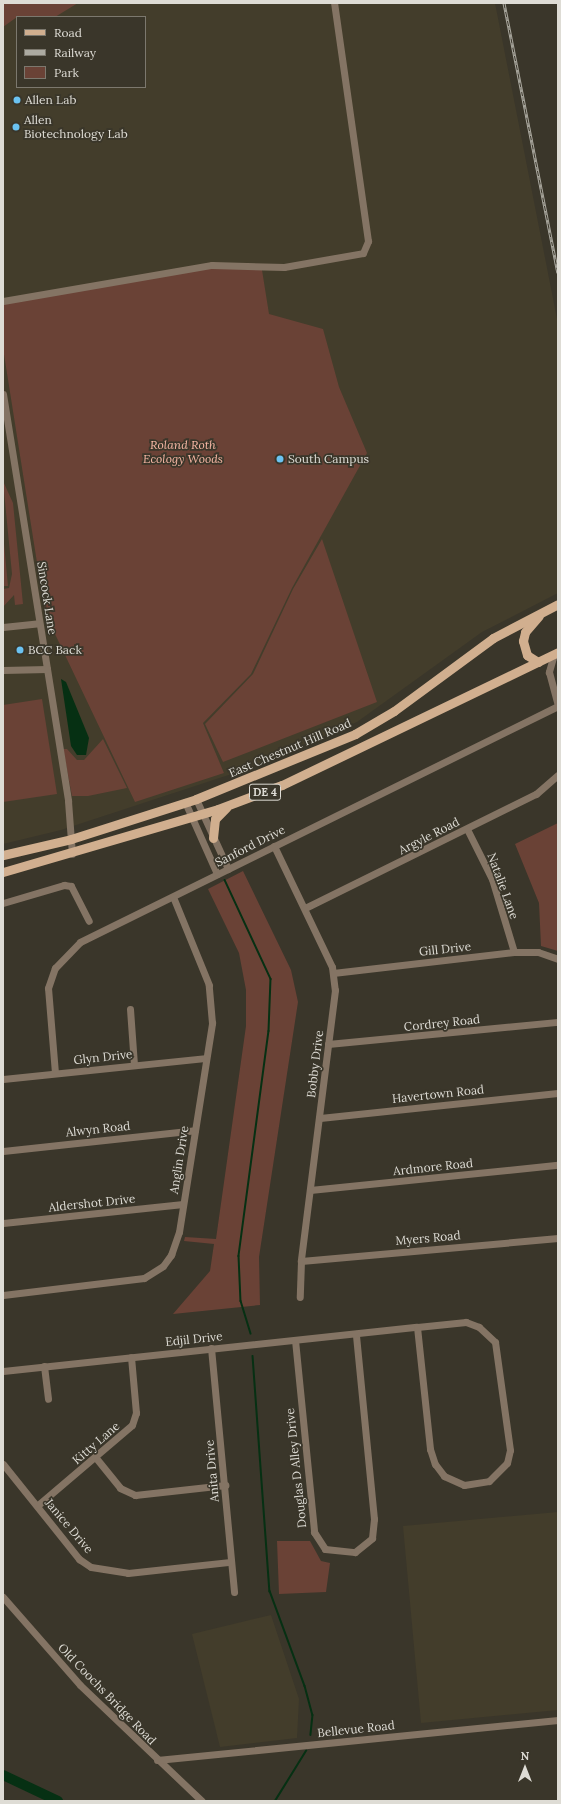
<!DOCTYPE html>
<html>
<head>
<meta charset="utf-8">
<style>
  body { margin:0 }
  #map { position:relative; width:561px; height:1804px; overflow:hidden; background:#3a362a; font-family:Lora,serif }
  div>[style] { position:absolute }
  .built>* { inset:0; background:#433d2b }
  .green>* { inset:0; background:#6a4236 }
  .water>* { inset:0; background:#063013 }
  .stream>* { height:1.5px; margin:-0.75px; padding:0 0.75px; transform-origin:0.75px; border-radius:0.75px; background:#063013 }
  .river>* { height:10px; margin:-5px; padding:0 5px; transform-origin:5px; border-radius:5px; background:#063013 }
  .minor>* { height:7px; margin:-3.5px; padding:0 3.5px; transform-origin:3.5px; border-radius:3.5px; background:#847464 }
  .major>* { height:9px; margin:-4.5px; padding:0 4.5px; transform-origin:4.5px; border-radius:4.5px; background:#d1af8f }
  .rail>* { height:3px; margin-top:-1.5px; transform-origin:0; background:repeating-linear-gradient(90deg,#3a362a 0 4.5px,#acaaa1 0 9px); box-sizing:border-box; border-block:1px solid #acaaa1 }
  .dots>* { width:11px; height:11px; translate:-50% -50%; box-sizing:border-box; border:2px solid #3a362a; border-radius:50% }
  span { translate:-50% -50%; white-space:nowrap; text-align:center; line-height:1.15; -webkit-text-stroke:3.5px #3a362a; paint-order:stroke }
  .shield-label span { padding:1px 3px; background:#3a362a; border:1px solid; border-radius:3px; -webkit-text-stroke-width:0 }
  .shield-label { font-size:11px; color:#dedcd5; font-weight:700 }
  .poi-label { font-size:12px; color:#dedcd5 }
  .left { translate:0 -50%; text-align:left }
  .park-label { font-size:12px; color:#f7b7a4; font-style:italic }
  .street-label { font-size:12px; color:#dedcd5 }
  .frame { position:absolute; inset:0; border:4px solid #dedcd5; pointer-events:none }
  .legend { position:absolute; left:16px; top:16px; width:130px; height:72px; box-sizing:border-box; background:#3a362a; border:1px solid #7c786e; margin:0; padding:5px 7px; list-style:none; font-size:12px; color:#dedcd5 }
  .legend li { display:flex; align-items:center; gap:8px; height:20px }
  .legend b { width:20px; border:1px solid #7c786e }
  .north { position:absolute; left:505px; top:1748px; width:40px; height:40px; -webkit-text-stroke:3px #3a362a; paint-order:stroke; rotate:0deg; font-size:11px; font-weight:700; line-height:16px; text-align:center; color:#dedcd5 }
  .north::after { content:''; display:block; margin:auto; width:14px; height:18px; background:#dedcd5; clip-path:polygon(50% 0,100% 100%,50% 72%,0 100%) }
</style>
</head>
<body>
<div id="map">
  <div class="built">
    <div style="clip-path:polygon(evenodd,3px 3px,495px 3px,558px 324px,558px 593px,482px 632px,357px 722px,253px 767px,61px 830px,3px 844px,3px 3px,17px 17px,145px 17px,145px 87px,17px 87px,17px 17px)"></div>
    <div style="clip-path:polygon(558px 1512px,558px 1710px,421px 1723px,403px 1526px)"></div>
    <div style="clip-path:polygon(271px 1615px,299px 1699px,297px 1738px,220px 1747px,192px 1634px)"></div>
  </div>
  <div class="green">
    <div style="clip-path:polygon(3px 3px,78px 3px,55px 17px,17px 17px,3px 27px)"></div>
    <div style="clip-path:polygon(213px 268px,262px 270px,269px 314px,323px 329px,339px 387px,367px 453px,292px 588px,251px 674px,203px 723px,224px 773px,135px 802px,45px 613px,3px 348px,3px 304px)"></div>
    <div style="clip-path:polygon(3px 481px,13px 503px,23px 604px,15px 605px,14px 595px,3px 607px,3px 589px,9px 588px,12px 574px)"></div>
    <div style="clip-path:polygon(3px 533px,8px 586px,3px 586px)"></div>
    <div style="clip-path:polygon(322px 539px,377px 702px,223px 762px,205px 724px,253px 674px,293px 589px)"></div>
    <div style="clip-path:polygon(42px 699px,57px 794px,3px 802px,3px 705px)"></div>
    <div style="clip-path:polygon(103px 739px,127px 788px,88px 796px,72px 796px,63px 749px,67px 749px,77px 760px,84px 760px)"></div>
    <div style="clip-path:polygon(558px 823px,558px 951px,541px 946px,539px 903px,515px 844px)"></div>
    <div style="clip-path:polygon(243px 871px,291px 970px,298px 1002px,259px 1257px,260px 1305px,173px 1314px,210px 1271px,214px 1244px,184px 1241px,185px 1237px,216px 1239px,246px 1026px,246px 990px,239px 953px,208px 889px)"></div>
    <div style="clip-path:polygon(277px 1541px,310px 1541px,321px 1561px,330px 1563px,326px 1592px,279px 1594px)"></div>
  </div>
  <div class="water">
    <div style="clip-path:polygon(61px 679px,66px 682px,89px 738px,86px 755px,77px 755px,71px 746px)"></div>
  </div>
  <div class="stream">
    <div style="left:225px;top:880px;width:109px;rotate:65.1deg"></div>
    <div style="left:271px;top:979px;width:52px;rotate:92.2deg"></div>
    <div style="left:269px;top:1031px;width:227px;rotate:97.6deg"></div>
    <div style="left:239px;top:1256px;width:45px;rotate:87.5deg"></div>
    <div style="left:241px;top:1301px;width:34px;rotate:73deg"></div>
    <div style="left:253px;top:1356px;width:236px;rotate:85.9deg"></div>
    <div style="left:270px;top:1591px;width:101px;rotate:69.8deg"></div>
    <div style="left:305px;top:1686px;width:30px;rotate:75deg"></div>
    <div style="left:313px;top:1715px;width:20px;rotate:96deg"></div>
    <div style="left:275px;top:1801px;width:59px;rotate:-58.2deg"></div>
  </div>
  <div class="river">
    <div style="left:3px;top:1775px;width:61px;rotate:25.3deg"></div>
  </div>
  <div class="minor">
    <div style="left:3px;top:301px;width:212px;rotate:-9.8deg"></div>
    <div style="left:212px;top:265px;width:72px;rotate:1.6deg"></div>
    <div style="left:284px;top:267px;width:80px;rotate:-10deg"></div>
    <div style="left:363px;top:253px;width:13px;rotate:-67deg"></div>
    <div style="left:368px;top:241px;width:240px;rotate:-98.1deg"></div>
    <div style="left:3px;top:394px;width:412px;rotate:80.9deg"></div>
    <div style="left:68px;top:801px;width:53px;rotate:85.7deg"></div>
    <div style="left:3px;top:627px;width:36px;rotate:-6deg"></div>
    <div style="left:554px;top:654px;width:19px;rotate:106deg"></div>
    <div style="left:549px;top:672px;width:35px;rotate:75deg"></div>
    <div style="left:3px;top:670px;width:44px;rotate:-1.3deg"></div>
    <div style="left:196px;top:799px;width:77px;rotate:65.4deg"></div>
    <div style="left:185px;top:802px;width:79px;rotate:66deg"></div>
    <div style="left:467px;top:829px;width:56px;rotate:63.4deg"></div>
    <div style="left:492px;top:879px;width:76px;rotate:73.2deg"></div>
    <div style="left:274px;top:846px;width:134px;rotate:64.4deg"></div>
    <div style="left:332px;top:967px;width:23px;rotate:83deg"></div>
    <div style="left:335px;top:990px;width:273px;rotate:97.2deg"></div>
    <div style="left:301px;top:1261px;width:36px;rotate:92deg"></div>
    <div style="left:3px;top:903px;width:64px;rotate:-16.4deg"></div>
    <div style="left:64px;top:885px;width:7px;rotate:8deg"></div>
    <div style="left:71px;top:886px;width:39px;rotate:63deg"></div>
    <div style="left:305px;top:908px;width:258px;rotate:-26.3deg"></div>
    <div style="left:536px;top:794px;width:29px;rotate:-41deg"></div>
    <div style="left:333px;top:973px;width:182px;rotate:-6.6deg"></div>
    <div style="left:514px;top:952px;width:24px"></div>
    <div style="left:538px;top:952px;width:21px;rotate:19deg"></div>
    <div style="left:130px;top:1009px;width:56px;rotate:85.9deg"></div>
    <div style="left:328px;top:1044px;width:231px;rotate:-5.5deg"></div>
    <div style="left:55px;top:1073px;width:85px;rotate:-94.7deg"></div>
    <div style="left:48px;top:988px;width:21px;rotate:-71deg"></div>
    <div style="left:55px;top:968px;width:36px;rotate:-46deg"></div>
    <div style="left:80px;top:942px;width:533px;rotate:-26.28deg"></div>
    <div style="left:3px;top:1079px;width:203px;rotate:-5.9deg"></div>
    <div style="left:320px;top:1118px;width:239px;rotate:-6deg"></div>
    <div style="left:3px;top:1151px;width:193px;rotate:-6.2deg"></div>
    <div style="left:310px;top:1190px;width:249px;rotate:-5.8deg"></div>
    <div style="left:3px;top:1223px;width:181px;rotate:-6deg"></div>
    <div style="left:301px;top:1261px;width:258px;rotate:-5.1deg"></div>
    <div style="left:3px;top:1295px;width:142px;rotate:-6.9deg"></div>
    <div style="left:144px;top:1278px;width:22px;rotate:-32deg"></div>
    <div style="left:163px;top:1266px;width:14px;rotate:-54deg"></div>
    <div style="left:171px;top:1255px;width:24px;rotate:-71deg"></div>
    <div style="left:179px;top:1232px;width:212px;rotate:-81deg"></div>
    <div style="left:212px;top:1023px;width:38px;rotate:-95deg"></div>
    <div style="left:209px;top:985px;width:95px;rotate:-112.2deg"></div>
    <div style="left:295px;top:1340px;width:193px;rotate:84.3deg"></div>
    <div style="left:314px;top:1532px;width:20px;rotate:57deg"></div>
    <div style="left:325px;top:1549px;width:30px;rotate:6deg"></div>
    <div style="left:355px;top:1552px;width:22px;rotate:-39deg"></div>
    <div style="left:372px;top:1538px;width:19px;rotate:-84deg"></div>
    <div style="left:374px;top:1519px;width:186px;rotate:-95.6deg"></div>
    <div style="left:211px;top:1348px;width:245px;rotate:84.6deg"></div>
    <div style="left:44px;top:1366px;width:33px;rotate:83deg"></div>
    <div style="left:3px;top:1371px;width:416px;rotate:-6.1deg"></div>
    <div style="left:417px;top:1327px;width:123px;rotate:83.9deg"></div>
    <div style="left:430px;top:1449px;width:16px;rotate:72deg"></div>
    <div style="left:435px;top:1464px;width:15px;rotate:53deg"></div>
    <div style="left:444px;top:1476px;width:22px;rotate:24deg"></div>
    <div style="left:464px;top:1485px;width:25px;rotate:-9deg"></div>
    <div style="left:489px;top:1481px;width:25px;rotate:-45deg"></div>
    <div style="left:507px;top:1463px;width:13px;rotate:-77deg"></div>
    <div style="left:510px;top:1450px;width:109px;rotate:-97.9deg"></div>
    <div style="left:495px;top:1342px;width:22px;rotate:-137deg"></div>
    <div style="left:479px;top:1327px;width:14px;rotate:-159deg"></div>
    <div style="left:466px;top:1322px;width:49px;rotate:174.2deg"></div>
    <div style="left:96px;top:1458px;width:38px;rotate:51deg"></div>
    <div style="left:120px;top:1488px;width:17px;rotate:25deg"></div>
    <div style="left:135px;top:1495px;width:91px;rotate:-6.3deg"></div>
    <div style="left:3px;top:1464px;width:122px;rotate:51.3deg"></div>
    <div style="left:79px;top:1559px;width:14px;rotate:34deg"></div>
    <div style="left:91px;top:1567px;width:37px;rotate:9deg"></div>
    <div style="left:128px;top:1573px;width:103px;rotate:-6.2deg"></div>
    <div style="left:38px;top:1505px;width:123px;rotate:-40.4deg"></div>
    <div style="left:132px;top:1425px;width:13px;rotate:-72deg"></div>
    <div style="left:136px;top:1413px;width:56px;rotate:-95.1deg"></div>
    <div style="left:3px;top:1597px;width:117px;rotate:48.8deg"></div>
    <div style="left:80px;top:1685px;width:168px;rotate:43.6deg"></div>
    <div style="left:157px;top:1760px;width:403px;rotate:-5.7deg"></div>
  </div>
  <div class="major">
    <div style="left:538px;top:662px;width:13px;rotate:-148deg"></div>
    <div style="left:527px;top:655px;width:15px;rotate:-106deg"></div>
    <div style="left:523px;top:641px;width:9px;rotate:-77deg"></div>
    <div style="left:525px;top:632px;width:21px;rotate:-49deg"></div>
    <div style="left:213px;top:838px;width:19px;rotate:-84deg"></div>
    <div style="left:215px;top:819px;width:16px;rotate:-45deg"></div>
    <div style="left:3px;top:855px;width:70px;rotate:-13.2deg"></div>
    <div style="left:71px;top:839px;width:131px;rotate:-17.7deg"></div>
    <div style="left:196px;top:799px;width:172px;rotate:-22.2deg"></div>
    <div style="left:355px;top:734px;width:45px;rotate:-30.5deg"></div>
    <div style="left:394px;top:711px;width:123px;rotate:-36.4deg"></div>
    <div style="left:493px;top:638px;width:73px;rotate:-27.6deg"></div>
    <div style="left:3px;top:872px;width:224px;rotate:-16.3deg"></div>
    <div style="left:218px;top:809px;width:68px;rotate:-20.6deg"></div>
    <div style="left:282px;top:785px;width:306px;rotate:-25.7deg"></div>
  </div>
  <div class="rail">
    <div style="left:504px;top:3px;width:275px;rotate:78.7deg"></div>
  </div>
  <div class="dots">
    <div style="left:17px;top:100px;background:#6bc3f2"></div>
    <div style="left:16px;top:127px;background:#6bc3f2"></div>
    <div style="left:280px;top:459px;background:#6bc3f2"></div>
    <div style="left:20px;top:650px;background:#6bc3f2"></div>
  </div>
  <div class="shield-label">
    <span style="left:265px;top:792px">DE 4</span>
  </div>
  <div class="poi-label">
    <span class="left" style="left:25px;top:100px">Allen Lab</span>
    <span class="left" style="left:24px;top:127px">Allen<br>Biotechnology Lab</span>
    <span class="left" style="left:288px;top:459px">South Campus</span>
    <span class="left" style="left:28px;top:650px">BCC Back</span>
  </div>
  <div class="park-label">
    <span style="left:183px;top:452px">Roland Roth<br>Ecology Woods</span>
  </div>
  <div class="street-label">
    <span style="left:47px;top:598px;rotate:81deg">Sincock Lane</span>
    <span style="left:290px;top:748px;rotate:-23deg">East Chestnut Hill Road</span>
    <span style="left:429px;top:836px;rotate:-27deg">Argyle Road</span>
    <span style="left:250px;top:846px;rotate:-27deg">Sanford Drive</span>
    <span style="left:503px;top:886px;rotate:70deg">Natalie Lane</span>
    <span style="left:445px;top:949px;rotate:-6deg">Gill Drive</span>
    <span style="left:442px;top:1023px;rotate:-6deg">Cordrey Road</span>
    <span style="left:103px;top:1057px;rotate:-6deg">Glyn Drive</span>
    <span style="left:315px;top:1064px;rotate:-83deg">Bobby Drive</span>
    <span style="left:438px;top:1094px;rotate:-6deg">Havertown Road</span>
    <span style="left:98px;top:1129px;rotate:-6deg">Alwyn Road</span>
    <span style="left:179px;top:1160px;rotate:-81deg">Anglin Drive</span>
    <span style="left:433px;top:1167px;rotate:-6deg">Ardmore Road</span>
    <span style="left:92px;top:1203px;rotate:-6deg">Aldershot Drive</span>
    <span style="left:428px;top:1238px;rotate:-5deg">Myers Road</span>
    <span style="left:194px;top:1339px;rotate:-6deg">Edjil Drive</span>
    <span style="left:96px;top:1443px;rotate:-41deg">Kitty Lane</span>
    <span style="left:296px;top:1468px;rotate:-96deg">Douglas D Alley Drive</span>
    <span style="left:212px;top:1471px;rotate:-95deg">Anita Drive</span>
    <span style="left:69px;top:1526px;rotate:50deg">Janice Drive</span>
    <span style="left:107px;top:1694px;rotate:46deg">Old Coochs Bridge Road</span>
    <span style="left:356px;top:1729px;rotate:-6deg">Bellevue Road</span>
  </div>
  <div class="frame"></div>
  <ul class="legend">
  <li><b style="height:5px;background:#d1af8f"></b>Road</li>
  <li><b style="height:5px;background:#acaaa1"></b>Railway</li>
  <li><b style="height:11px;background:#6a4236"></b>Park</li>
  </ul>
  <div class="north">N</div>
</div>
</body>
</html>
